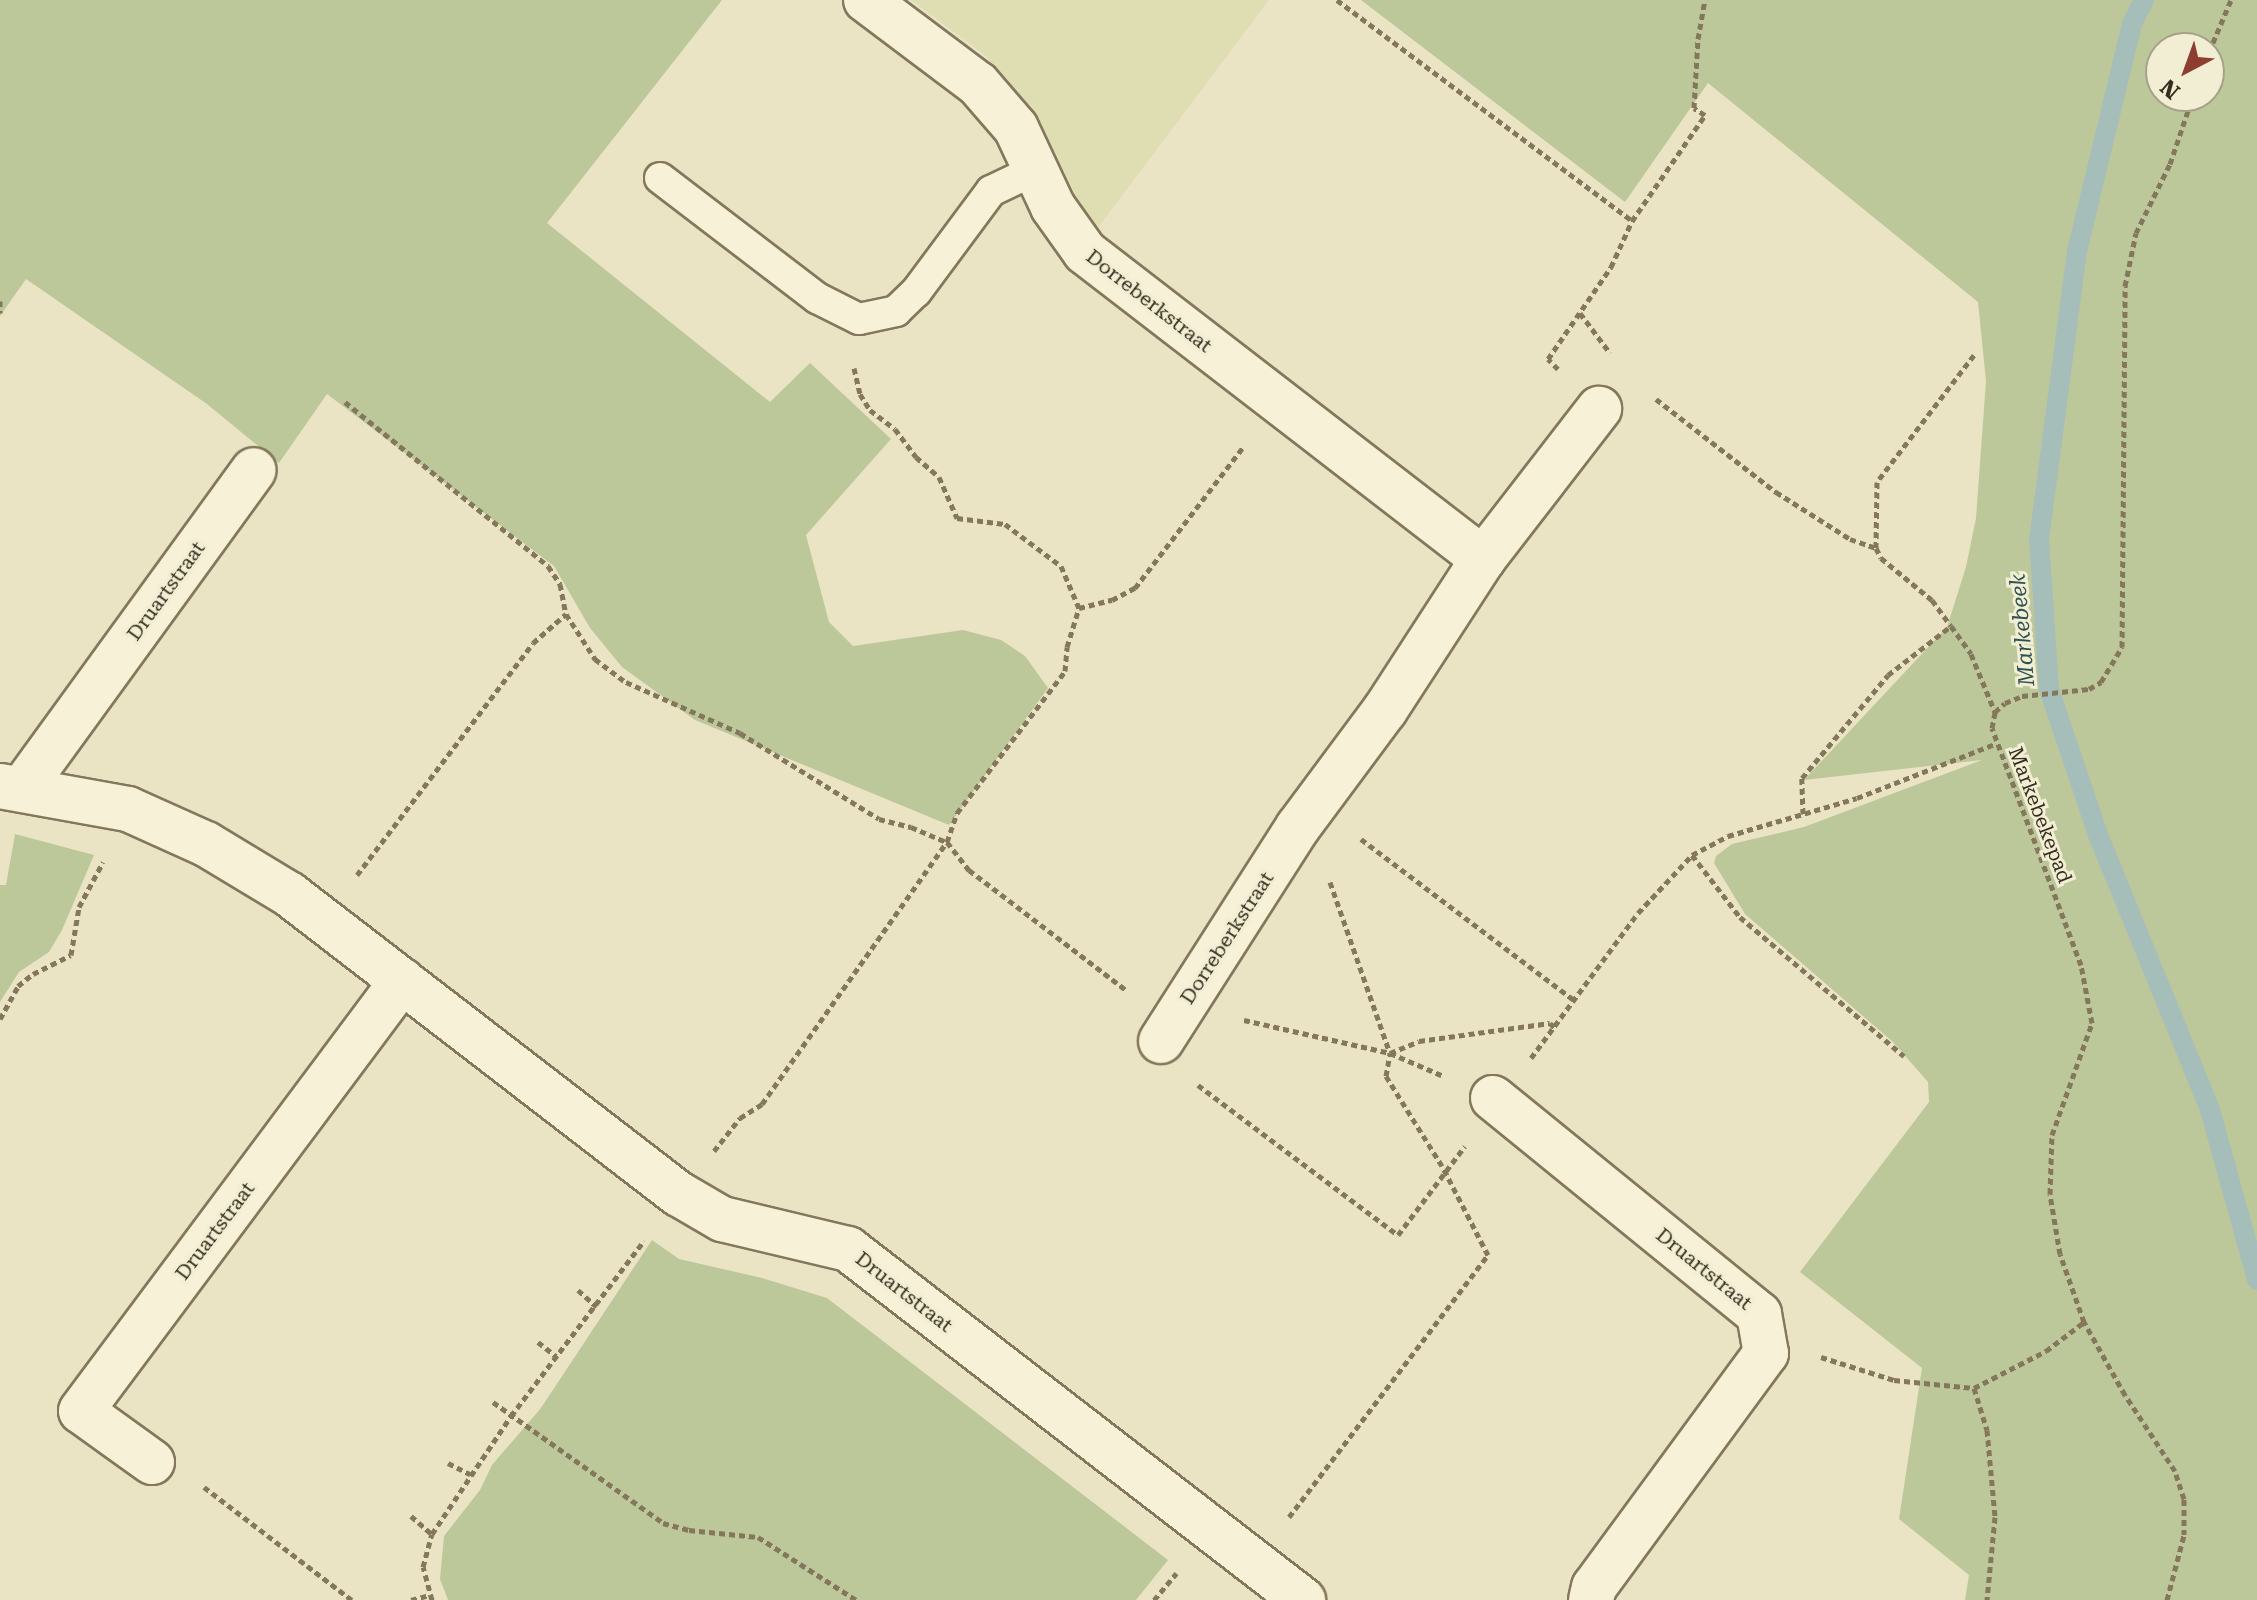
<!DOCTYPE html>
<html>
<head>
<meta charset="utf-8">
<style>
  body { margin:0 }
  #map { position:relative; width:2257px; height:1600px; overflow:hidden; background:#eae4c4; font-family:"Roboto Serif",serif }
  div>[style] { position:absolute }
  .farmland>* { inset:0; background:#dfdeb2 }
  .green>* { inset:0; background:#bcc899 }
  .stream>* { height:20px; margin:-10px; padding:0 10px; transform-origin:10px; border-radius:10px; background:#a6beba }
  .path>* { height:5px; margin-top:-2.5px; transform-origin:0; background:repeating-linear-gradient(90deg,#84775c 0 6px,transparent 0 10px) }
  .roads { filter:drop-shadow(2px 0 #84775c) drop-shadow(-2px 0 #84775c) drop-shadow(0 2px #84775c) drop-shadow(0 -2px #84775c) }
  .service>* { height:30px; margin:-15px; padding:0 15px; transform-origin:15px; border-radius:15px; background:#f6f1d7 }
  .minor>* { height:44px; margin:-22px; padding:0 22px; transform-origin:22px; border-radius:22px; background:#f6f1d7 }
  span { translate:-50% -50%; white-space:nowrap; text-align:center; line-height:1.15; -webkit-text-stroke:6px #f2eed3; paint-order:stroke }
  .street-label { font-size:20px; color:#352d1f }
  .water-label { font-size:22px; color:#2f5153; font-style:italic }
  .north { position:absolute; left:2145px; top:32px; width:80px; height:80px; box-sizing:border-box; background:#f2eed3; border:2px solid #a6a18b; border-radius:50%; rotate:221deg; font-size:22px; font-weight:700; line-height:32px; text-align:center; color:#352d1f }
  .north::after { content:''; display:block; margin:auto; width:28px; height:36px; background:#8e3d31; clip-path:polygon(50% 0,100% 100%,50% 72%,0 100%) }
</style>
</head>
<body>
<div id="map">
  <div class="farmland">
    <div style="clip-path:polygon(911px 0,1269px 0,1094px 233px,1037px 116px,986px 56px)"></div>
  </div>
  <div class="green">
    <div style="clip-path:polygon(0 0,722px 0,547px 223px,770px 402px,810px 363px,891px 439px,806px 535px,829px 622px,853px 646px,963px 630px,1001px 640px,1025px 656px,1048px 688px,949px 825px,695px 720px,622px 667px,590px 628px,554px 566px,327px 394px,279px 463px,207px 404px,26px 279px,0 316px)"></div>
    <div style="clip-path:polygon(evenodd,1361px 0,2257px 0,2257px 1600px,1965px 1600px,1969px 1575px,1899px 1519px,1922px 1368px,1800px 1272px,1929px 1102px,1928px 1082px,1893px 1042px,1745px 914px,1714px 863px,1716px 856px,1732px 844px,1804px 827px,1982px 760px,1804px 780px,1947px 627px,1966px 567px,1976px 518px,1986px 381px,1978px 302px,1708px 83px,1625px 202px,1361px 0,2161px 48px,2209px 48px,2209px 96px,2161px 96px,2161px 48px)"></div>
    <div style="clip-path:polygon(15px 834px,94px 855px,62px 930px,49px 952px,19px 972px,0 1002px,0 885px,6px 885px)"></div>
    <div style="clip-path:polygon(652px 1240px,679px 1259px,762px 1278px,827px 1298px,1168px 1560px,1136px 1600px,448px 1600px,440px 1579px,444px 1536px,480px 1490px,492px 1465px,541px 1408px)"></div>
  </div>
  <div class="stream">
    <div style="left:2144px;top:0;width:27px;rotate:117deg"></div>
    <div style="left:2132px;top:24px;width:234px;rotate:103.6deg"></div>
    <div style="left:2077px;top:251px;width:290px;rotate:97.5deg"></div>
    <div style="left:2039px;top:538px;width:151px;rotate:86.2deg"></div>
    <div style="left:2049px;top:689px;width:154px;rotate:71.4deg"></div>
    <div style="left:2098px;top:835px;width:297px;rotate:67.8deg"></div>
    <div style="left:2210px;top:1110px;width:176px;rotate:74.5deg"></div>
  </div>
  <div class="path">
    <div style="left:1337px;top:0;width:369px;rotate:36.8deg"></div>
    <div style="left:2209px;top:52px;width:56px;rotate:-67.1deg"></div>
    <div style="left:0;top:301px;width:12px;rotate:90deg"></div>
    <div style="left:1580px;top:313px;width:50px;rotate:53.1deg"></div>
    <div style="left:1974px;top:355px;width:160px;rotate:127.4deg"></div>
    <div style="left:1877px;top:482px;width:66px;rotate:90.9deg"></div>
    <div style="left:1876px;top:548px;width:11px;rotate:63deg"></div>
    <div style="left:1881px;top:558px;width:66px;rotate:39.5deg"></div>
    <div style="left:1932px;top:600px;width:32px;rotate:54deg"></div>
    <div style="left:1951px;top:626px;width:34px;rotate:54deg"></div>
    <div style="left:1971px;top:654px;width:63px;rotate:67.5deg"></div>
    <div style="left:854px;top:368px;width:27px;rotate:77deg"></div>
    <div style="left:860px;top:394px;width:19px;rotate:58deg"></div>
    <div style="left:870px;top:410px;width:31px;rotate:37deg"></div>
    <div style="left:895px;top:429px;width:35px;rotate:53deg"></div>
    <div style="left:916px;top:457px;width:30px;rotate:41deg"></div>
    <div style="left:939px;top:477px;width:45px;rotate:66.3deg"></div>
    <div style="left:957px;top:518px;width:48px;rotate:7.1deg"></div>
    <div style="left:1005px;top:524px;width:70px;rotate:36.9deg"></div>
    <div style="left:1061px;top:566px;width:46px;rotate:66.8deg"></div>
    <div style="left:1558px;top:369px;width:14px;rotate:-135deg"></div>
    <div style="left:1548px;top:359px;width:112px;rotate:-55.6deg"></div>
    <div style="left:1611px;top:267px;width:51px;rotate:-65.5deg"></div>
    <div style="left:1632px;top:221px;width:129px;rotate:-55.4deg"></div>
    <div style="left:1705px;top:115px;width:13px;rotate:-148deg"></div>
    <div style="left:1694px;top:108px;width:69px;rotate:-86.7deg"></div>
    <div style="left:1698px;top:39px;width:40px;rotate:-80deg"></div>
    <div style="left:1656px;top:399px;width:152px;rotate:37.8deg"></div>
    <div style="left:1776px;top:492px;width:88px;rotate:32.4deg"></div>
    <div style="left:1850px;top:539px;width:28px;rotate:19deg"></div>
    <div style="left:345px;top:402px;width:261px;rotate:38.9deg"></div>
    <div style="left:548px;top:566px;width:22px;rotate:56deg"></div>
    <div style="left:560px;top:584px;width:31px;rotate:79deg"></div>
    <div style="left:566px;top:614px;width:54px;rotate:57.2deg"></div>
    <div style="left:595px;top:659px;width:39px;rotate:37deg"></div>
    <div style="left:626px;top:682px;width:125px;rotate:24.1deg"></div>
    <div style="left:740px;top:733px;width:163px;rotate:31.7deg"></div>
    <div style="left:879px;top:819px;width:33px;rotate:14deg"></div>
    <div style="left:911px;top:827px;width:39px;rotate:23deg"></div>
    <div style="left:947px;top:842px;width:36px;rotate:52deg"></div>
    <div style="left:969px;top:870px;width:198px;rotate:37.4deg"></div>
    <div style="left:1803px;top:814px;width:36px;rotate:-92deg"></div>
    <div style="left:1802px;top:778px;width:134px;rotate:-50.1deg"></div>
    <div style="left:1888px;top:675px;width:80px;rotate:-37.9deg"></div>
    <div style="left:1361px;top:839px;width:267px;rotate:37.1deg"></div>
    <div style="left:1692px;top:855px;width:78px;rotate:52.3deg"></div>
    <div style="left:1740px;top:917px;width:215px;rotate:40.3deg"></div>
    <div style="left:357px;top:875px;width:291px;rotate:-52.8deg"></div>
    <div style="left:533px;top:643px;width:44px;rotate:-41.3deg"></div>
    <div style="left:1330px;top:882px;width:181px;rotate:70.7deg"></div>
    <div style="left:1390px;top:1053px;width:31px;rotate:-22deg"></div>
    <div style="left:1419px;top:1041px;width:132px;rotate:-7.8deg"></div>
    <div style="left:1550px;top:1023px;width:6px;rotate:45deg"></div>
    <div style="left:0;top:1019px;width:38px;rotate:-61deg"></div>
    <div style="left:18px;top:986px;width:19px;rotate:-39deg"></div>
    <div style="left:33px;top:974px;width:42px;rotate:-26.6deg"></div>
    <div style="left:71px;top:955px;width:49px;rotate:-80.5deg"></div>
    <div style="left:79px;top:907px;width:51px;rotate:-61.9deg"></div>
    <div style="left:1244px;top:1020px;width:150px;rotate:12.7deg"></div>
    <div style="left:1390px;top:1053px;width:56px;rotate:23.3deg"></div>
    <div style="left:1531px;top:1058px;width:180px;rotate:-53.6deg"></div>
    <div style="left:1638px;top:913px;width:79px;rotate:-47deg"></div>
    <div style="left:1692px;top:855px;width:41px;rotate:-27.8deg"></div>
    <div style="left:1728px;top:836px;width:134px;rotate:-16.4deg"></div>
    <div style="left:1857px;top:798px;width:148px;rotate:-21.4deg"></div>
    <div style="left:1198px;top:1085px;width:250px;rotate:36.9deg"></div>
    <div style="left:1398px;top:1235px;width:111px;rotate:-53deg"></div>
    <div style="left:714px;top:1151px;width:42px;rotate:-51.8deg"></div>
    <div style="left:740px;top:1118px;width:26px;rotate:-32deg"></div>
    <div style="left:762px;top:1104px;width:321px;rotate:-54.8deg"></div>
    <div style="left:947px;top:842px;width:31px;rotate:-71deg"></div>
    <div style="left:957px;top:813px;width:178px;rotate:-52.7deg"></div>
    <div style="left:1065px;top:671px;width:24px;rotate:-85deg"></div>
    <div style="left:1067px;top:647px;width:41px;rotate:-72.9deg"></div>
    <div style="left:1079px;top:608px;width:34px;rotate:-14deg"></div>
    <div style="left:1112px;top:600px;width:26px;rotate:-28deg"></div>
    <div style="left:1135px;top:588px;width:179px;rotate:-52.5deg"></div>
    <div style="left:578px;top:1290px;width:25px;rotate:42deg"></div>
    <div style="left:538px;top:1342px;width:23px;rotate:38deg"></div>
    <div style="left:1821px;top:1357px;width:77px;rotate:17.5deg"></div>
    <div style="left:1894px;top:1380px;width:80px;rotate:5.7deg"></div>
    <div style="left:1974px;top:1388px;width:81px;rotate:-27.2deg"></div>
    <div style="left:2046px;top:1351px;width:48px;rotate:-37.3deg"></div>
    <div style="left:1974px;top:1388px;width:44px;rotate:72.8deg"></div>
    <div style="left:1987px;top:1430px;width:87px;rotate:84.7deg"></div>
    <div style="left:1995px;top:1517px;width:83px;rotate:95.5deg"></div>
    <div style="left:493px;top:1402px;width:209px;rotate:35.4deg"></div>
    <div style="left:663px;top:1523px;width:27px;rotate:15deg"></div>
    <div style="left:689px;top:1530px;width:69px;rotate:5.8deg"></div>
    <div style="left:758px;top:1537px;width:117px;rotate:32.7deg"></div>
    <div style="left:448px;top:1463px;width:25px;rotate:27deg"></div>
    <div style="left:204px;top:1487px;width:186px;rotate:37.4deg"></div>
    <div style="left:411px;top:1516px;width:28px;rotate:41deg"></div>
    <div style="left:1289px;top:1517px;width:329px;rotate:-52.8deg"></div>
    <div style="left:1488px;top:1255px;width:100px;rotate:-117.3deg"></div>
    <div style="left:1442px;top:1166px;width:106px;rotate:-121.9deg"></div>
    <div style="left:1386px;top:1076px;width:23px;rotate:-80deg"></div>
    <div style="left:411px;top:1600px;width:20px;rotate:-15deg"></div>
    <div style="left:432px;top:1600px;width:34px;rotate:-105deg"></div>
    <div style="left:423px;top:1567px;width:34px;rotate:-75deg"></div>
    <div style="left:432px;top:1534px;width:142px;rotate:-56.2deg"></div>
    <div style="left:511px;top:1416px;width:220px;rotate:-52.8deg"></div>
    <div style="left:1154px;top:1600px;width:35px;rotate:-50deg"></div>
    <div style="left:2167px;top:1600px;width:67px;rotate:-75.3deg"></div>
    <div style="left:2184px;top:1535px;width:36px;rotate:-90deg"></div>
    <div style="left:2184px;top:1499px;width:29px;rotate:-108deg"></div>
    <div style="left:2175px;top:1471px;width:91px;rotate:-123.3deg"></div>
    <div style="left:2125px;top:1395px;width:84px;rotate:-119.3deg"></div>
    <div style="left:2084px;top:1322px;width:72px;rotate:-109.4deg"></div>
    <div style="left:2060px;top:1254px;width:61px;rotate:-99.5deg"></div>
    <div style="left:2050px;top:1194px;width:59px;rotate:-88.1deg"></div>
    <div style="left:2052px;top:1135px;width:119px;rotate:-70.3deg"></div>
    <div style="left:2092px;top:1023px;width:59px;rotate:-100.7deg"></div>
    <div style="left:2081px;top:965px;width:253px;rotate:-110.6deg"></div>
    <div style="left:1992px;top:728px;width:16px;rotate:-79deg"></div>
    <div style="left:1995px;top:712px;width:13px;rotate:-42deg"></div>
    <div style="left:2005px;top:703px;width:18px;rotate:-22deg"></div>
    <div style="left:2022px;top:696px;width:67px;rotate:-6deg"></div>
    <div style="left:2089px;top:689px;width:14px;rotate:-30deg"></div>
    <div style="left:2101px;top:682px;width:41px;rotate:-59deg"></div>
    <div style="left:2122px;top:647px;width:361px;rotate:-89.5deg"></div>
    <div style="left:2125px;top:286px;width:54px;rotate:-78.3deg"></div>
    <div style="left:2136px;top:233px;width:77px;rotate:-63.8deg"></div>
    <div style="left:2170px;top:164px;width:72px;rotate:-71.3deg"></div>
  </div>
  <div class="roads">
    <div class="service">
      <div style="left:660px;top:178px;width:198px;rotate:37.4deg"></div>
      <div style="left:817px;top:298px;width:47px;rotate:26.6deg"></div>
      <div style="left:859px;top:319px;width:38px;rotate:-12deg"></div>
      <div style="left:896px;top:311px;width:28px;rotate:-44deg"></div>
      <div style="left:916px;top:292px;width:126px;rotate:-53.4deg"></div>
      <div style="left:991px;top:191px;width:47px;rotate:-25.5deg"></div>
    </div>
    <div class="minor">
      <div style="left:866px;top:0;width:140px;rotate:36.9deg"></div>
      <div style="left:978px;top:84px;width:58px;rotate:49.2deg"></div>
      <div style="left:1016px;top:128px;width:87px;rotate:64.9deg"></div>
      <div style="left:1053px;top:207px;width:55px;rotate:54.6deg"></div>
      <div style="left:1085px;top:252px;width:503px;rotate:37.65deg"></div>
      <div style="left:1483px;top:559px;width:190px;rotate:-52.3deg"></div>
      <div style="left:0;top:786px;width:130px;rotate:10.2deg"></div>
      <div style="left:128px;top:809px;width:85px;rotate:24.2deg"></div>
      <div style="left:206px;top:844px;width:97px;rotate:31.1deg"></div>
      <div style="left:289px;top:894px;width:492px;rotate:37.6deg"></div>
      <div style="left:679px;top:1194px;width:50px;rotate:30.2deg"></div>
      <div style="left:722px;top:1219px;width:130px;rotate:13.4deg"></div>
      <div style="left:848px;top:1249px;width:575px;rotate:37.65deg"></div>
      <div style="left:22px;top:789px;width:394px;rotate:-54deg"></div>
      <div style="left:1161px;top:1041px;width:254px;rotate:-57.4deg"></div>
      <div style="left:1298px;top:827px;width:146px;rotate:-53.4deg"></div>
      <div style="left:1385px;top:710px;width:180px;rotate:-57deg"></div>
      <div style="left:1493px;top:1098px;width:343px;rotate:39.1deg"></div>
      <div style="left:1759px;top:1314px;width:40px;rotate:80deg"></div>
      <div style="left:1766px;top:1353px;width:290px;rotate:126.3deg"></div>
      <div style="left:1594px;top:1587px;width:13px;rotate:103deg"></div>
      <div style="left:152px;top:1462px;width:87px;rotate:-144.3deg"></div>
      <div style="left:81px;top:1411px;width:537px;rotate:-53.26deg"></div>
    </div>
  </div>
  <div class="street-label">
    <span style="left:1149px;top:301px;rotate:38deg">Dorreberkstraat</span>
    <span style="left:166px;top:591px;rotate:-54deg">Druartstraat</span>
    <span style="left:2040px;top:815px;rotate:69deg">Markebekepad</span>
    <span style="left:1227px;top:938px;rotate:-57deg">Dorreberkstraat</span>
    <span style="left:215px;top:1231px;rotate:-53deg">Druartstraat</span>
    <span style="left:1704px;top:1269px;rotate:39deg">Druartstraat</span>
    <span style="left:904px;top:1292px;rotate:38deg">Druartstraat</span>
  </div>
  <div class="water-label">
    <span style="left:2022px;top:630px;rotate:-95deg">Markebeek</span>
  </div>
  <div class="north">N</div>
</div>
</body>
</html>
